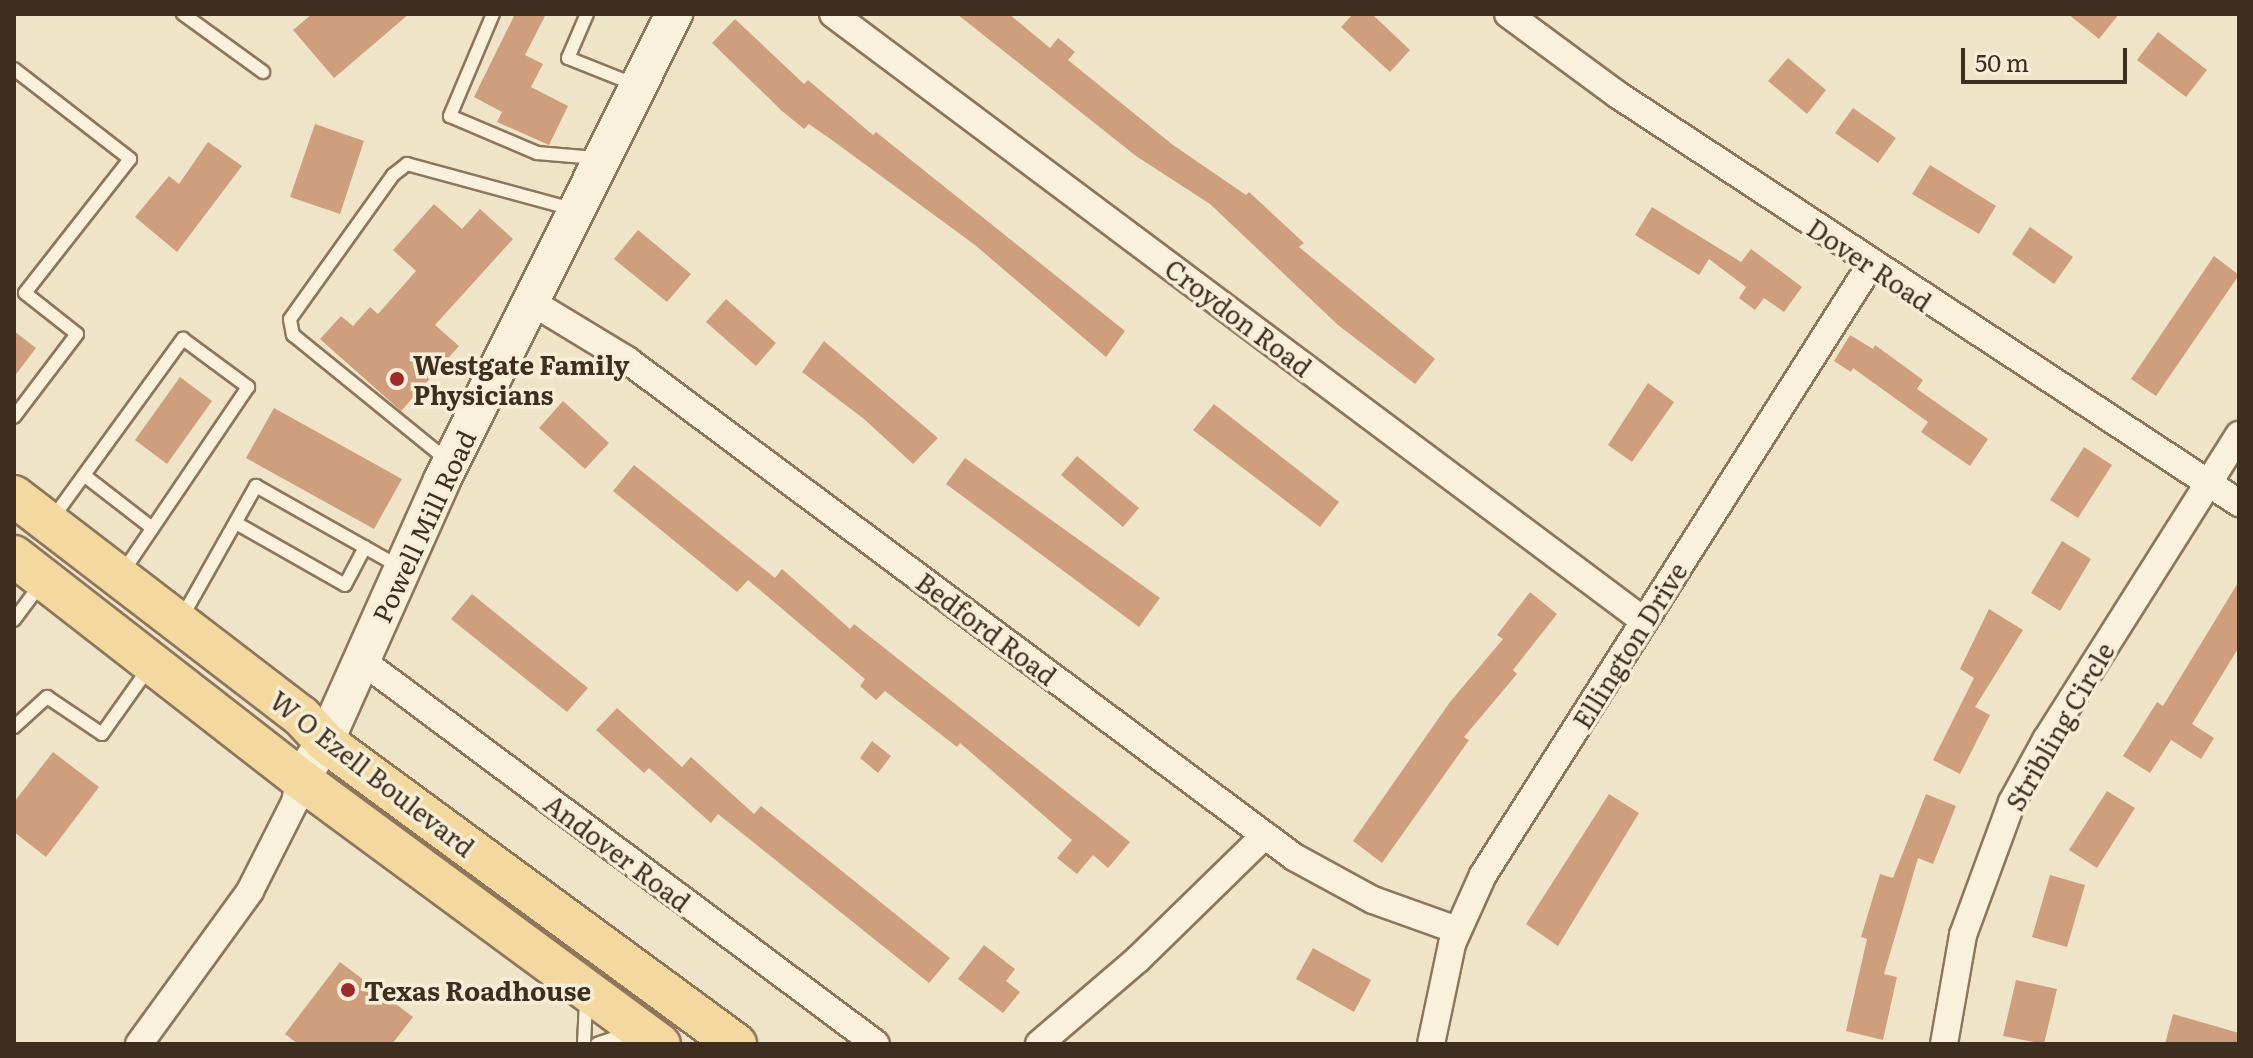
<!DOCTYPE html>
<html>
<head>
<meta charset="utf-8">
<style>
  body { margin:0 }
  #map { position:relative; width:2253px; height:1058px; overflow:hidden; background:#f0e4c8; font-family:Literata,serif }
  div>[style] { position:absolute }
  .building>* { inset:0; background:#cf9f7d }
  .roads { filter:drop-shadow(2px 0 #8d765c) drop-shadow(-2px 0 #8d765c) drop-shadow(0 2px #8d765c) drop-shadow(0 -2px #8d765c) }
  .lane>* { height:12px; margin:-6px; padding:0 6px; transform-origin:6px; border-radius:6px; background:#faf1dc }
  .street>* { height:26px; margin:-13px; padding:0 13px; transform-origin:13px; border-radius:13px; background:#faf1dc }
  .secondary>* { height:36px; margin:-18px; padding:0 18px; transform-origin:18px; border-radius:18px; background:#faf1dc }
  .primary>* { height:40px; margin:-20px; padding:0 20px; transform-origin:20px; border-radius:20px; background:#f3d9a0 }
  .dots>* { width:22px; height:22px; translate:-50% -50%; box-sizing:border-box; border:4px solid #f7eed8; border-radius:50% }
  span { translate:-50% -50%; white-space:nowrap; text-align:center; line-height:1.15; -webkit-text-stroke:7px #f7eed8; paint-order:stroke }
  .street-label { font-size:26px; color:#3d2e20 }
  .poi-label { font-size:26px; color:#3d2e20; font-weight:700 }
  .left { translate:0 -50%; text-align:left }
  .frame { position:absolute; inset:0; border:16px solid #3d2e20; pointer-events:none }
  .scale { position:absolute; left:1961px; top:48px; width:166px; height:36px; box-sizing:border-box; border:4px solid #3d2e20; border-top:0; padding-left:10px; font-size:24px; line-height:28px; white-space:nowrap; color:#3d2e20; -webkit-text-stroke:6px #f7eed8; paint-order:stroke }
</style>
</head>
<body>
<div id="map">
  <div class="building">
    <div style="clip-path:polygon(312px 14px,409px 14px,334px 78px,293px 30px)"></div>
    <div style="clip-path:polygon(515px 14px,546px 14px,525px 55px,543px 64px,531px 87px,568px 106px,549px 145px,497px 122px,502px 112px,474px 97px)"></div>
    <div style="clip-path:polygon(957px 14px,1009px 14px,1050px 48px,1058px 38px,1075px 52px,1068px 60px,1173px 145px,1246px 195px,1249px 192px,1304px 243px,1299px 247px,1435px 359px,1415px 384px,1338px 325px,1210px 204px,1136px 156px)"></div>
    <div style="clip-path:polygon(1353px 14px,1372px 14px,1410px 50px,1390px 72px,1341px 27px)"></div>
    <div style="clip-path:polygon(2068px 14px,2119px 14px,2099px 39px)"></div>
    <div style="clip-path:polygon(735px 19px,804px 84px,808px 80px,873px 135px,876px 132px,1125px 331px,1106px 357px,975px 245px,836px 143px,809px 124px,804px 129px,782px 111px,712px 43px)"></div>
    <div style="clip-path:polygon(2158px 32px,2207px 70px,2186px 97px,2137px 60px)"></div>
    <div style="clip-path:polygon(1788px 58px,1826px 90px,1807px 114px,1768px 81px)"></div>
    <div style="clip-path:polygon(1853px 108px,1896px 138px,1878px 163px,1835px 133px)"></div>
    <div style="clip-path:polygon(315px 124px,364px 141px,340px 214px,290px 197px)"></div>
    <div style="clip-path:polygon(208px 142px,242px 166px,177px 252px,135px 217px,169px 176px,179px 184px)"></div>
    <div style="clip-path:polygon(1930px 165px,1996px 206px,1979px 234px,1912px 194px)"></div>
    <div style="clip-path:polygon(434px 204px,462px 229px,480px 209px,513px 239px,435px 325px,459px 346px,401px 411px,320px 339px,341px 316px,353px 326px,370px 307px,378px 314px,416px 271px,393px 250px)"></div>
    <div style="clip-path:polygon(1652px 207px,1741px 262px,1751px 249px,1802px 287px,1784px 312px,1764px 298px,1755px 310px,1739px 298px,1746px 287px,1709px 259px,1699px 275px,1635px 235px)"></div>
    <div style="clip-path:polygon(2030px 227px,2073px 257px,2054px 284px,2012px 254px)"></div>
    <div style="clip-path:polygon(638px 230px,691px 274px,667px 302px,614px 259px)"></div>
    <div style="clip-path:polygon(2214px 256px,2239px 275px,2156px 396px,2131px 379px)"></div>
    <div style="clip-path:polygon(726px 299px,776px 343px,756px 366px,706px 322px)"></div>
    <div style="clip-path:polygon(14px 331px,36px 348px,14px 377px)"></div>
    <div style="clip-path:polygon(1850px 335px,1873px 349px,1875px 345px,1923px 380px,1917px 389px,1988px 439px,1970px 466px,1921px 432px,1928px 422px,1853px 368px,1851px 372px,1834px 361px)"></div>
    <div style="clip-path:polygon(824px 341px,938px 438px,913px 464px,864px 419px,802px 372px)"></div>
    <div style="clip-path:polygon(180px 377px,212px 401px,167px 464px,135px 440px)"></div>
    <div style="clip-path:polygon(1648px 383px,1674px 402px,1632px 462px,1608px 445px)"></div>
    <div style="clip-path:polygon(563px 401px,609px 443px,585px 469px,539px 428px)"></div>
    <div style="clip-path:polygon(1214px 404px,1339px 502px,1320px 527px,1193px 430px)"></div>
    <div style="clip-path:polygon(274px 408px,402px 479px,374px 529px,246px 458px)"></div>
    <div style="clip-path:polygon(2084px 447px,2112px 465px,2078px 518px,2050px 500px)"></div>
    <div style="clip-path:polygon(1077px 456px,1139px 508px,1123px 527px,1061px 475px)"></div>
    <div style="clip-path:polygon(965px 458px,1160px 598px,1139px 627px,946px 484px)"></div>
    <div style="clip-path:polygon(634px 465px,775px 578px,782px 569px,850px 629px,854px 624px,1130px 842px,1108px 868px,1093px 855px,1077px 874px,1057px 858px,1072px 840px,960px 743px,957px 747px,885px 691px,876px 700px,860px 686px,865px 679px,748px 580px,737px 592px,613px 491px)"></div>
    <div style="clip-path:polygon(2062px 541px,2091px 559px,2060px 611px,2031px 593px)"></div>
    <div style="clip-path:polygon(2239px 581px,2239px 647px,2192px 724px,2214px 738px,2201px 759px,2171px 740px,2150px 773px,2123px 756px,2157px 702px,2163px 706px)"></div>
    <div style="clip-path:polygon(1530px 592px,1557px 614px,1513px 670px,1517px 674px,1464px 737px,1469px 740px,1382px 863px,1353px 841px,1450px 702px,1503px 639px,1497px 635px)"></div>
    <div style="clip-path:polygon(472px 594px,588px 688px,567px 712px,451px 619px)"></div>
    <div style="clip-path:polygon(1989px 609px,2023px 630px,1975px 707px,1990px 715px,1960px 774px,1933px 760px,1974px 678px,1960px 669px)"></div>
    <div style="clip-path:polygon(617px 708px,682px 767px,691px 757px,754px 814px,761px 806px,950px 958px,929px 983px,718px 814px,711px 823px,649px 768px,644px 773px,596px 730px)"></div>
    <div style="clip-path:polygon(872px 741px,891px 756px,878px 773px,860px 758px)"></div>
    <div style="clip-path:polygon(53px 752px,99px 787px,46px 857px,14px 832px,14px 802px)"></div>
    <div style="clip-path:polygon(2107px 791px,2135px 808px,2097px 868px,2069px 850px)"></div>
    <div style="clip-path:polygon(1609px 794px,1639px 813px,1558px 946px,1526px 924px)"></div>
    <div style="clip-path:polygon(1926px 794px,1956px 806px,1933px 864px,1918px 858px,1884px 974px,1897px 977px,1883px 1040px,1846px 1031px,1867px 939px,1861px 937px,1880px 874px,1893px 878px)"></div>
    <div style="clip-path:polygon(2050px 875px,2085px 885px,2067px 947px,2032px 937px)"></div>
    <div style="clip-path:polygon(984px 945px,1015px 969px,1006px 981px,1020px 992px,1003px 1013px,958px 979px)"></div>
    <div style="clip-path:polygon(1313px 948px,1371px 980px,1354px 1012px,1296px 979px)"></div>
    <div style="clip-path:polygon(340px 962px,413px 1017px,392px 1044px,298px 1044px,285px 1034px)"></div>
    <div style="clip-path:polygon(2016px 980px,2057px 989px,2044px 1044px,2003px 1036px)"></div>
    <div style="clip-path:polygon(2173px 1014px,2239px 1033px,2239px 1044px,2165px 1044px)"></div>
  </div>
  <div class="roads">
    <div class="lane">
      <div style="left:183px;top:14px;width:99px;rotate:35.9deg"></div>
      <div style="left:493px;top:14px;width:111px;rotate:112.9deg"></div>
      <div style="left:450px;top:116px;width:95px;rotate:23deg"></div>
      <div style="left:537px;top:153px;width:59px;rotate:4.8deg"></div>
      <div style="left:587px;top:14px;width:48px;rotate:113.4deg"></div>
      <div style="left:568px;top:58px;width:73px;rotate:21.7deg"></div>
      <div style="left:14px;top:69px;width:147px;rotate:37.8deg"></div>
      <div style="left:130px;top:159px;width:170px;rotate:128.1deg"></div>
      <div style="left:25px;top:293px;width:66px;rotate:38.3deg"></div>
      <div style="left:77px;top:334px;width:104px;rotate:127.2deg"></div>
      <div style="left:447px;top:460px;width:198px;rotate:-140.9deg"></div>
      <div style="left:293px;top:335px;width:16px;rotate:-101deg"></div>
      <div style="left:290px;top:319px;width:177px;rotate:-54.4deg"></div>
      <div style="left:393px;top:175px;width:18px;rotate:-38deg"></div>
      <div style="left:407px;top:164px;width:172px;rotate:15.2deg"></div>
      <div style="left:85px;top:476px;width:85px;rotate:37.8deg"></div>
      <div style="left:52px;top:519px;width:223px;rotate:-54deg"></div>
      <div style="left:183px;top:339px;width:81px;rotate:36.4deg"></div>
      <div style="left:248px;top:387px;width:225px;rotate:124.1deg"></div>
      <div style="left:236px;top:523px;width:125px;rotate:29.6deg"></div>
      <div style="left:345px;top:585px;width:43px;rotate:-62.2deg"></div>
      <div style="left:181px;top:619px;width:153px;rotate:-60.6deg"></div>
      <div style="left:256px;top:486px;width:165px;rotate:29.4deg"></div>
      <div style="left:14px;top:620px;width:44px;rotate:-53.4deg"></div>
      <div style="left:14px;top:727px;width:45px;rotate:-42.3deg"></div>
      <div style="left:47px;top:697px;width:66px;rotate:33.9deg"></div>
      <div style="left:102px;top:734px;width:80px;rotate:-54.7deg"></div>
      <div style="left:584px;top:1044px;width:43px;rotate:-87.3deg"></div>
      <div style="left:597px;top:1044px;width:37px;rotate:-19deg"></div>
    </div>
    <div class="street">
      <div style="left:833px;top:14px;width:1013px;rotate:36.81deg"></div>
      <div style="left:1508px;top:14px;width:137px;rotate:36.4deg"></div>
      <div style="left:1618px;top:95px;width:743px;rotate:33.31deg"></div>
      <div style="left:530px;top:301px;width:114px;rotate:31.3deg"></div>
      <div style="left:627px;top:360px;width:832px;rotate:36.69deg"></div>
      <div style="left:1294px;top:857px;width:90px;rotate:28.6deg"></div>
      <div style="left:1373px;top:900px;width:89px;rotate:19.7deg"></div>
      <div style="left:361px;top:660px;width:642px;rotate:36.71deg"></div>
      <div style="left:139px;top:1044px;width:189px;rotate:-54deg"></div>
      <div style="left:250px;top:891px;width:100px;rotate:-63.2deg"></div>
      <div style="left:295px;top:802px;width:24px;rotate:-78deg"></div>
      <div style="left:1039px;top:1044px;width:130px;rotate:-40.6deg"></div>
      <div style="left:1138px;top:959px;width:177px;rotate:-44.3deg"></div>
      <div style="left:1431px;top:1044px;width:102px;rotate:-78.1deg"></div>
      <div style="left:1452px;top:944px;width:76px;rotate:-65.8deg"></div>
      <div style="left:1483px;top:875px;width:724px;rotate:-57.58deg"></div>
      <div style="left:1944px;top:1044px;width:111px;rotate:-80.1deg"></div>
      <div style="left:1963px;top:935px;width:142px;rotate:-69.8deg"></div>
      <div style="left:2012px;top:802px;width:71px;rotate:-61.3deg"></div>
      <div style="left:2046px;top:740px;width:361px;rotate:-57.7deg"></div>
    </div>
    <div class="secondary">
      <div style="left:300px;top:779px;width:45px;rotate:-56deg"></div>
      <div style="left:325px;top:742px;width:287px;rotate:-65.9deg"></div>
      <div style="left:442px;top:480px;width:521px;rotate:-63.53deg"></div>
    </div>
    <div class="primary">
      <div style="left:14px;top:496px;width:362px;rotate:37.5deg"></div>
      <div style="left:301px;top:716px;width:35px;rotate:47deg"></div>
      <div style="left:325px;top:742px;width:510px;rotate:36.31deg"></div>
      <div style="left:14px;top:556px;width:363px;rotate:37.9deg"></div>
      <div style="left:300px;top:779px;width:447px;rotate:36.4deg"></div>
    </div>
  </div>
  <div class="dots">
    <div style="left:397px;top:379px;background:#9e2a2b"></div>
    <div style="left:348px;top:990px;background:#9e2a2b"></div>
  </div>
  <div class="street-label">
    <span style="left:1870px;top:264px;rotate:34deg">Dover Road</span>
    <span style="left:1239px;top:317px;rotate:37deg">Croydon Road</span>
    <span style="left:423px;top:526px;rotate:-65deg">Powell Mill Road</span>
    <span style="left:987px;top:628px;rotate:37deg">Bedford Road</span>
    <span style="left:1629px;top:645px;rotate:-58deg">Ellington Drive</span>
    <span style="left:2059px;top:726px;rotate:-60deg">Stribling Circle</span>
    <span style="left:373px;top:773px;rotate:38deg">W O Ezell Boulevard</span>
    <span style="left:618px;top:852px;rotate:37deg">Andover Road</span>
  </div>
  <div class="poi-label">
    <span class="left" style="left:413px;top:379px">Westgate Family<br>Physicians</span>
    <span class="left" style="left:364px;top:990px">Texas Roadhouse</span>
  </div>
  <div class="frame"></div>
  <div class="scale">50 m</div>
</div>
</body>
</html>
